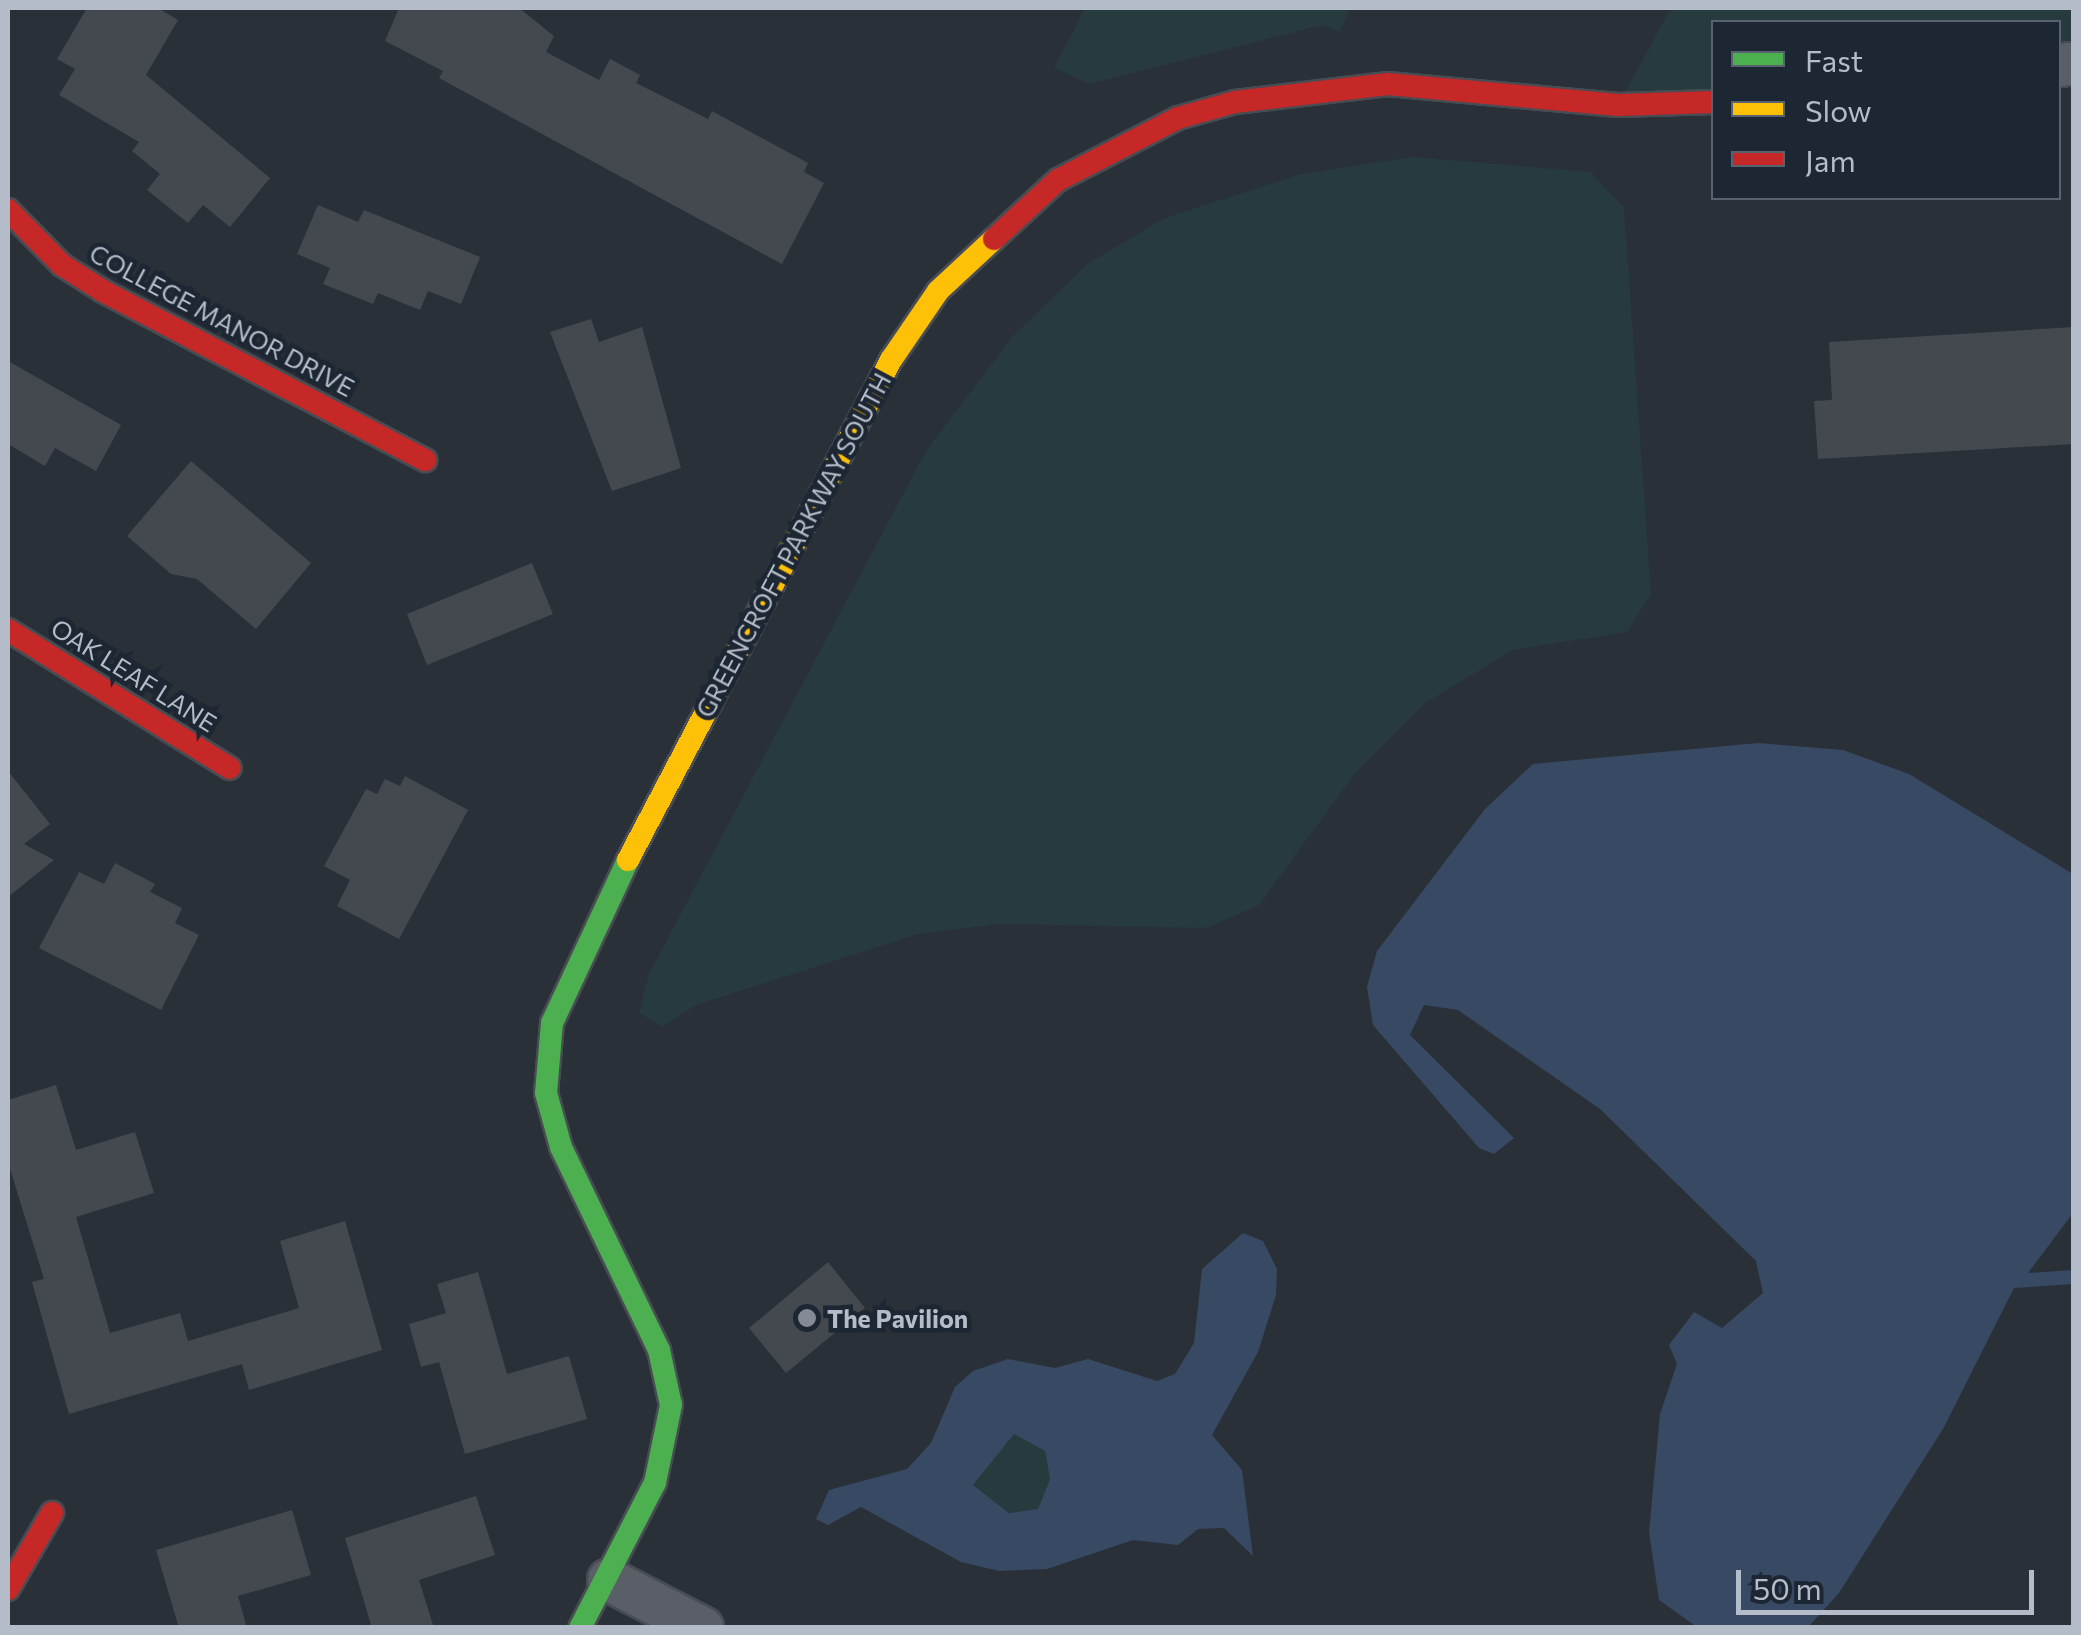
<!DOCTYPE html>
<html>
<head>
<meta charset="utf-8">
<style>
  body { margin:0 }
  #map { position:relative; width:2081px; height:1635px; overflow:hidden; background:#2a3038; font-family:Commissioner,sans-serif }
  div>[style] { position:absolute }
  .green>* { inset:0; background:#273a3e }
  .water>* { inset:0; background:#384963 }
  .building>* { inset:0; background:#444950 }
  .roads { filter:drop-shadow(2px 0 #484c53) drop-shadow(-2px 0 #484c53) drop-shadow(0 2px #484c53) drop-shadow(0 -2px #484c53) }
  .street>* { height:42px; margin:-21px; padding:0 21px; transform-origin:21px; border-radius:21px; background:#5a5e66 }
  .fast>* { height:22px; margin:-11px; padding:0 11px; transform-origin:11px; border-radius:11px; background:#4caf50 }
  .slow>* { height:22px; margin:-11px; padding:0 11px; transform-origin:11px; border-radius:11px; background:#ffc107 }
  .jam>* { height:22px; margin:-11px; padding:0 11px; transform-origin:11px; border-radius:11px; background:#c62828 }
  .dots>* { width:28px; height:28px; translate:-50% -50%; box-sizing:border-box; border:5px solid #1d2633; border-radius:50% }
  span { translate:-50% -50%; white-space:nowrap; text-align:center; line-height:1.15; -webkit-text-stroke:9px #1d2633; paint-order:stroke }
  .street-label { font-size:25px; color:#b4bcc9 }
  .poi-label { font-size:25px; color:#b4bcc9; font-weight:700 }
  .left { translate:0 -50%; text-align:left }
  .frame { position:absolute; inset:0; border:10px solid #b4bcc9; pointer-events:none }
  .legend { position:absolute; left:1711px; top:20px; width:350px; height:180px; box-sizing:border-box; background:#1d2633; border:2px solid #59626f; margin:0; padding:12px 18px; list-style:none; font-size:30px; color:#b4bcc9 }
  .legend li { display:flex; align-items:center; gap:20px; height:50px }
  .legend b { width:50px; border:2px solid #59626f }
  .scale { position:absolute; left:1736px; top:1570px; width:298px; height:45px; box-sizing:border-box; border:5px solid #b4bcc9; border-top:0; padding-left:12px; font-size:30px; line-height:35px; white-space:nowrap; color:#b4bcc9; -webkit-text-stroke:8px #1d2633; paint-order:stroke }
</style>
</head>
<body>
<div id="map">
  <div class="green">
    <div style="clip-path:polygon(1085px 8px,1350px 8px,1340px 32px,1322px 25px,1089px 84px,1054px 68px)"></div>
    <div style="clip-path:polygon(1671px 8px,2073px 8px,2073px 64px,2059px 65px,2058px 22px,1714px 22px,1713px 102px,1618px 105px)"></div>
    <div style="clip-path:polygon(1412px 157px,1590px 172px,1624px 207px,1651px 594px,1627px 632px,1513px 650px,1425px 703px,1356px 772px,1259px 905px,1207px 928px,1000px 924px,918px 934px,696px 1005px,662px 1027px,639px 1013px,649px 974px,926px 451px,1012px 337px,1087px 264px,1165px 218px,1301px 174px)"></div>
    <div style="clip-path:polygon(1014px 1433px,1045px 1451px,1050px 1479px,1038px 1509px,1009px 1513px,973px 1485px)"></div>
  </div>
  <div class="water">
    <div style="clip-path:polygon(1758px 743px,1843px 750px,1909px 774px,2073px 874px,2073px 1213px,2028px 1273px,2073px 1270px,2073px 1284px,2014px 1288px,1943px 1429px,1839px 1593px,1808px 1627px,1697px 1627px,1659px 1600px,1649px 1532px,1660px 1414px,1677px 1364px,1669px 1345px,1694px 1312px,1722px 1328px,1763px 1293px,1756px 1261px,1600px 1109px,1458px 1010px,1424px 1005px,1410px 1035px,1514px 1138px,1494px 1154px,1479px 1148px,1373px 1025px,1367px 987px,1377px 951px,1485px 809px,1533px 764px)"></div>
    <div style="clip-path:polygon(evenodd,1243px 1233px,1263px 1241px,1277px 1269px,1276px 1295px,1258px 1352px,1212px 1435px,1242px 1470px,1253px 1556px,1224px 1528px,1198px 1529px,1178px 1545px,1133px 1540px,1047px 1569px,999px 1571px,961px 1562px,861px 1507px,828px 1525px,816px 1519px,829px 1490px,907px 1469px,931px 1443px,955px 1387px,973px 1371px,1008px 1359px,1055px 1368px,1088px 1359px,1157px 1381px,1175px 1374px,1194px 1343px,1202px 1269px,1243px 1233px,1014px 1434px,1045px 1451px,1050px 1479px,1038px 1509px,1009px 1513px,973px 1485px,1014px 1434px)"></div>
  </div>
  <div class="building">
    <div style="clip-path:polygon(87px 8px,158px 8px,178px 20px,146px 75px,270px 178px,230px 227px,203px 205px,188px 223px,147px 190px,160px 174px,132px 151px,139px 142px,59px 95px,75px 69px,57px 59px)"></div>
    <div style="clip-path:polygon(399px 8px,519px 8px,554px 36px,546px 52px,599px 80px,610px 59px,640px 75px,636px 83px,708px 119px,712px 111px,808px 163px,804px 172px,824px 183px,782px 264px,439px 78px,443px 71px,385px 41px)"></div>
    <div style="clip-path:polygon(318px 205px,358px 222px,364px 210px,480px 257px,461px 304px,428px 291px,420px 310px,378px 293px,373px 304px,323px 284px,330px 268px,297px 254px)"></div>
    <div style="clip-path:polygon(591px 319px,599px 342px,642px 327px,681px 468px,612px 491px,550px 332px)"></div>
    <div style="clip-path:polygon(2074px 327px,2074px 444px,1818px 459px,1814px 401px,1832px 400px,1829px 342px)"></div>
    <div style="clip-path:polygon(8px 361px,121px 425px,96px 471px,55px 448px,45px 466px,8px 444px)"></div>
    <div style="clip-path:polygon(191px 461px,311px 563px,256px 629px,197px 579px,171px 574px,127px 536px)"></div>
    <div style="clip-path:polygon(532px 563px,553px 614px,427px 665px,407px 614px)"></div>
    <div style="clip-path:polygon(8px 771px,50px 824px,24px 844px,54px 860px,8px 897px)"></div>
    <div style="clip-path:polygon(405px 776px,468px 810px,399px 939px,337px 906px,350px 880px,324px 866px,366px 789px,377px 794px,385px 779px,400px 786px)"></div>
    <div style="clip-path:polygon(115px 863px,155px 884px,150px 892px,182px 908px,175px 923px,199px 935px,161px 1010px,39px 948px,79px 872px,104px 884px)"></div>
    <div style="clip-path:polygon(56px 1085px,76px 1150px,135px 1132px,154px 1193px,76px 1217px,110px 1333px,180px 1313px,188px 1341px,299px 1308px,280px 1241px,345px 1221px,382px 1350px,249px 1390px,242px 1364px,69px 1414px,32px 1282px,44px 1279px,8px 1162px,8px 1100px)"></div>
    <div style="clip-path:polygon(828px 1262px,865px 1308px,786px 1373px,749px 1328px)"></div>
    <div style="clip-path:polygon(478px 1272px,507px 1374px,569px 1356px,587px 1419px,465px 1454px,439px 1362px,421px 1367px,409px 1324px,446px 1313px,437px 1284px)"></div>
    <div style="clip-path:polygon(476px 1496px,495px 1555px,419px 1580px,434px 1628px,372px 1628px,345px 1538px)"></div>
    <div style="clip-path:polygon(292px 1510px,311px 1575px,238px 1596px,247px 1628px,179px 1628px,156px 1550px)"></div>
  </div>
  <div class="roads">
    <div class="street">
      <div style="left:2058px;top:65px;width:16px;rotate:-4deg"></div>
      <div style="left:609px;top:1580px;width:105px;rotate:27.3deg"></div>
    </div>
    <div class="fast">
      <div style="left:580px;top:1628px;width:163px;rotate:-62.7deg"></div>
      <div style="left:655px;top:1483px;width:80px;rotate:-78.4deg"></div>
      <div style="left:671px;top:1405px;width:56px;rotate:-102.3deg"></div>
      <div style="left:659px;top:1350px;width:225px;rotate:-115.8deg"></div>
      <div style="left:561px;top:1147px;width:56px;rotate:-105.5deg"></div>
      <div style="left:546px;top:1093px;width:70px;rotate:-85.1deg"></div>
      <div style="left:552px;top:1023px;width:180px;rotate:-65deg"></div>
    </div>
    <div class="slow">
      <div style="left:628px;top:860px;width:565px;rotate:-62.26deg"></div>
      <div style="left:891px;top:360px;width:83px;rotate:-55.7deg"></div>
      <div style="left:938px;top:291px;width:76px;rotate:-42.9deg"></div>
    </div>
    <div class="jam">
      <div style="left:8px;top:210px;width:77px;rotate:45.5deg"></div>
      <div style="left:62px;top:265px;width:49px;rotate:32.4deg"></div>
      <div style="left:103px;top:291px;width:364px;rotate:27.7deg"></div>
      <div style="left:994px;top:239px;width:87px;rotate:-42.7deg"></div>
      <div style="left:1058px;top:180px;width:135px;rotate:-27.3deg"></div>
      <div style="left:1178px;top:118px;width:59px;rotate:-15.7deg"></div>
      <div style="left:1235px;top:102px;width:154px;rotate:-6.7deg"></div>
      <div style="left:1388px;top:84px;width:231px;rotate:5.2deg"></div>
      <div style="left:1618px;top:105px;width:96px;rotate:-1.8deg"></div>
      <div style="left:8px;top:630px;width:261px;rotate:31.9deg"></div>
      <div style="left:8px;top:1589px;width:88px;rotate:-59.9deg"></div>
    </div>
  </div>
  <div class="dots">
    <div style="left:807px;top:1318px;background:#848b96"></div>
  </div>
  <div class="street-label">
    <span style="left:222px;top:320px;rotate:28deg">COLLEGE MANOR DRIVE</span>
    <span style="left:793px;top:545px;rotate:-62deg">GREENCROFT PARKWAY SOUTH</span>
    <span style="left:134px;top:675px;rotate:32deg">OAK LEAF LANE</span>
  </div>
  <div class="poi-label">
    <span class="left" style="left:827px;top:1318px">The Pavilion</span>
  </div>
  <div class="frame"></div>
  <ul class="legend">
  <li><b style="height:12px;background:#4caf50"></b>Fast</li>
  <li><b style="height:12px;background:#ffc107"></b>Slow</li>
  <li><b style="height:12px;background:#c62828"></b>Jam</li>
  </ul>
  <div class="scale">50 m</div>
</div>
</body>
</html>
